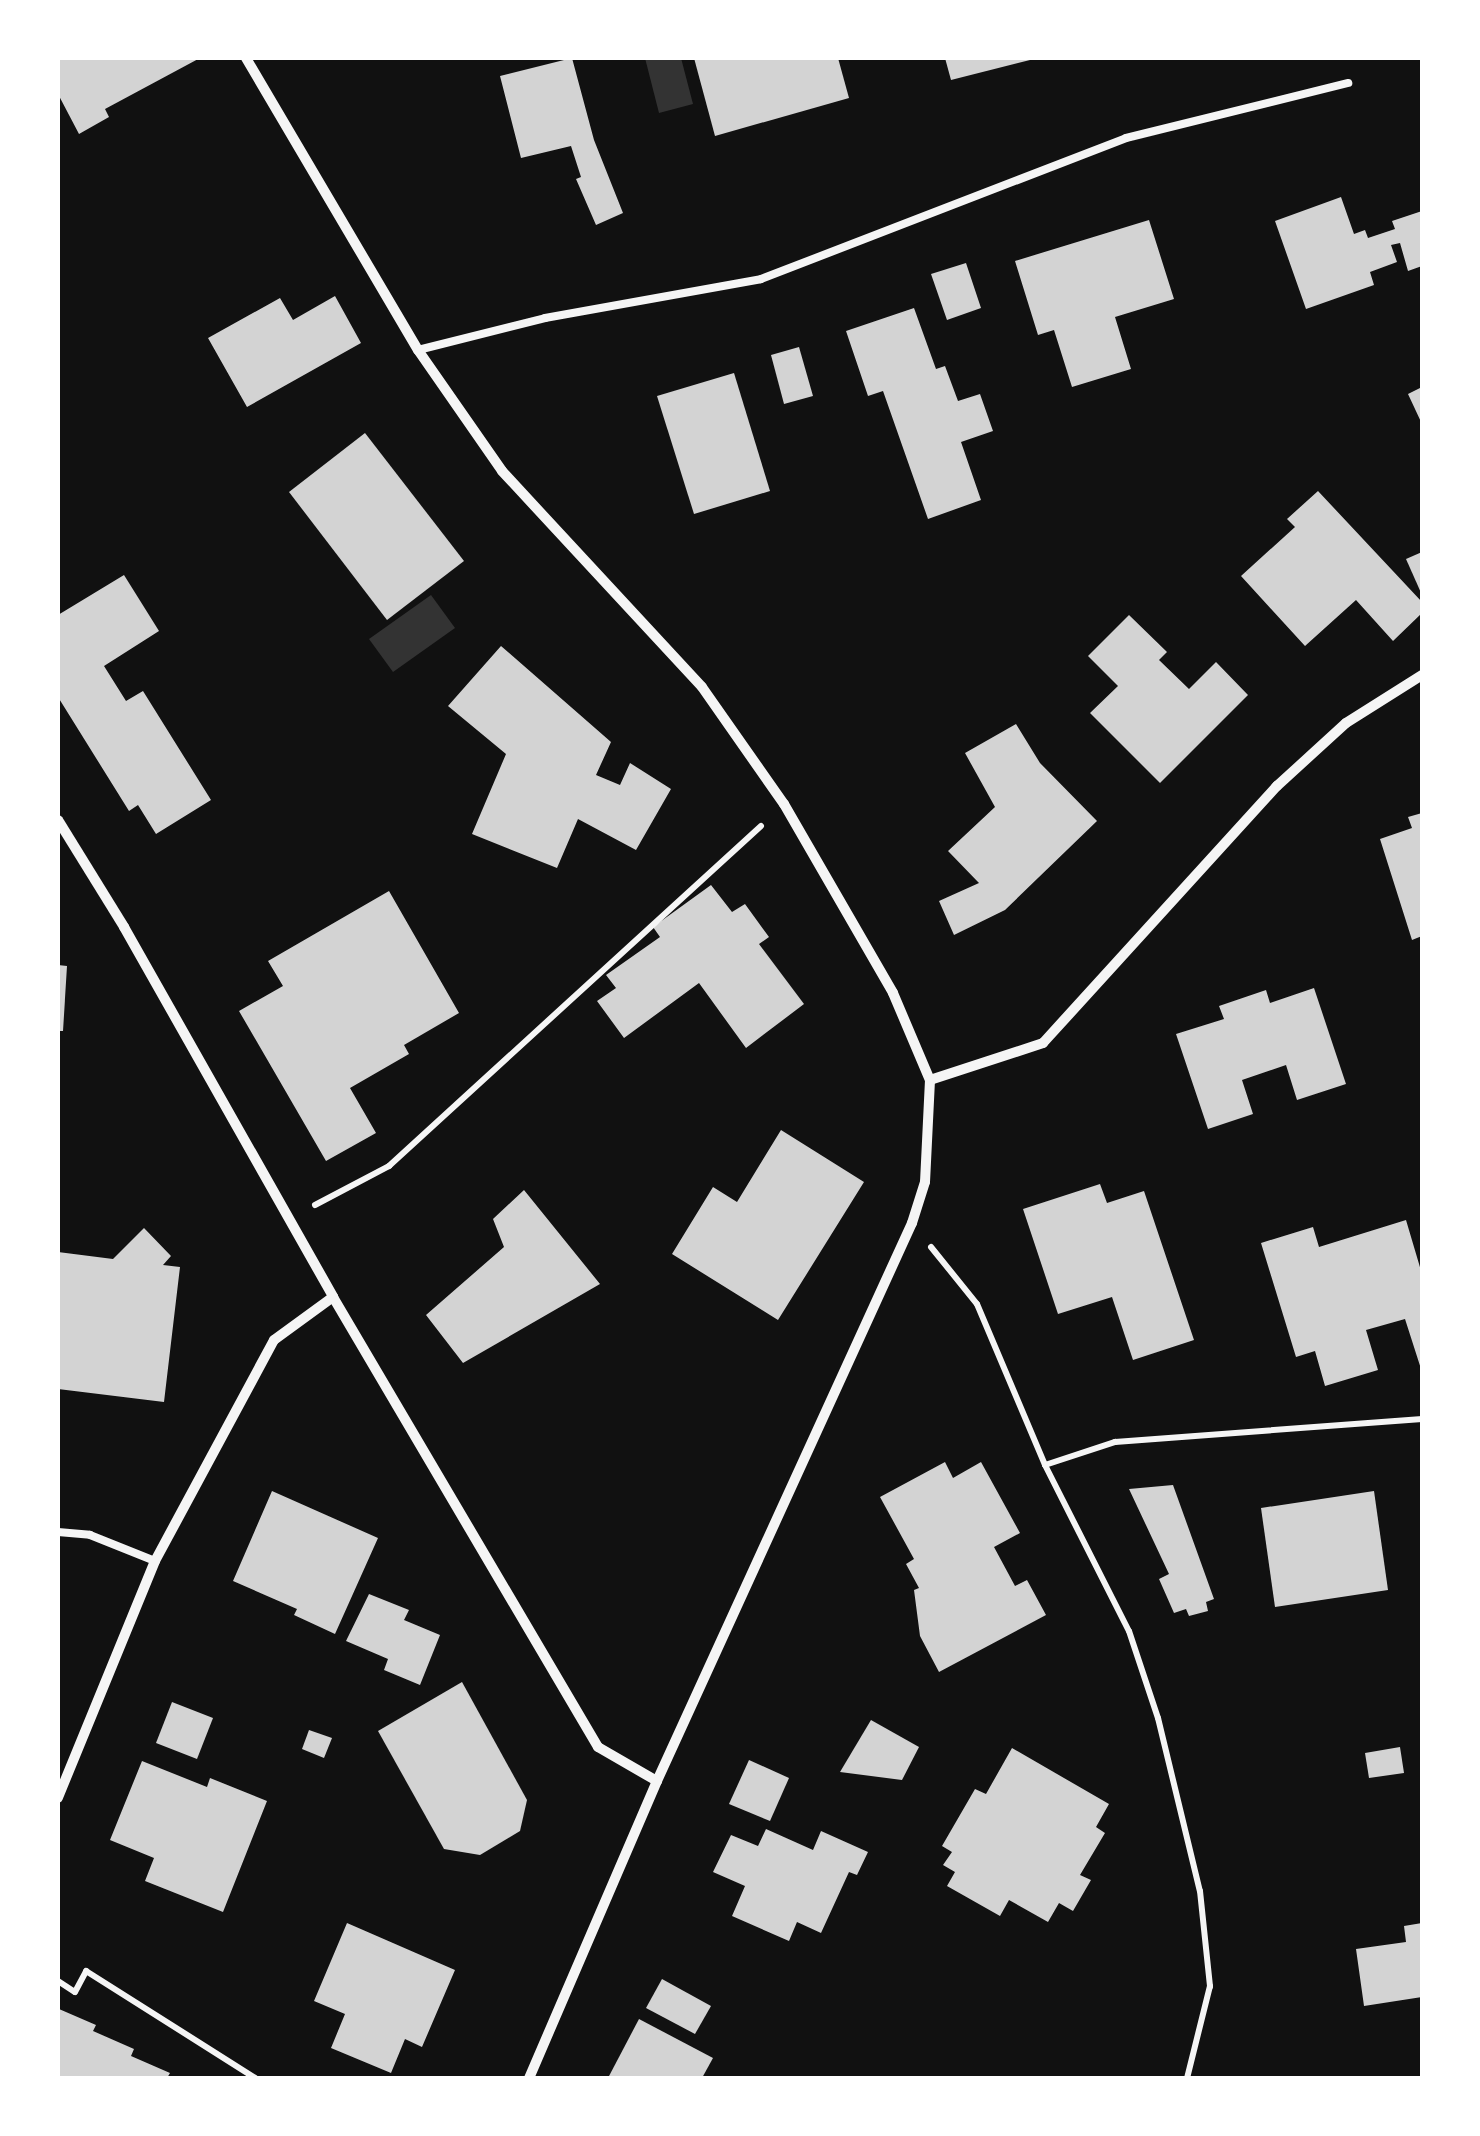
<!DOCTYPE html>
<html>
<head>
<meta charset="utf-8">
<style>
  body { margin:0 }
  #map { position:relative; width:1480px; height:2136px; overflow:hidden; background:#111; font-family:Mulish,sans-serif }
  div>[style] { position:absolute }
  .water>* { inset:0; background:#333 }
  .building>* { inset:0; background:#d3d3d3 }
  .path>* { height:6px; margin:-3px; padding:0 3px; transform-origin:3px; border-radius:3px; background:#f5f5f5 }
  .service>* { height:8px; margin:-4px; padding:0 4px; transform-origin:4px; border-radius:4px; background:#f5f5f5 }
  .minor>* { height:10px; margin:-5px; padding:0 5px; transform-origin:5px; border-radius:5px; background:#f5f5f5 }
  span { translate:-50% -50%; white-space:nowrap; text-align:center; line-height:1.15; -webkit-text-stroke:10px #fff; paint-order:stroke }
  .frame { position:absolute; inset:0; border:60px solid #fff; pointer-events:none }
</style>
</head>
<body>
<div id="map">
  <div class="water">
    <div style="clip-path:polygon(645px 58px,681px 58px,693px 104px,659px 113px)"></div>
    <div style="clip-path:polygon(431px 595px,455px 628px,393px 672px,369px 639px)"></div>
  </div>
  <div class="building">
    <div style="clip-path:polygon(58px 58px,200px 58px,105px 109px,109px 117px,79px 134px,58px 94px)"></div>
    <div style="clip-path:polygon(572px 58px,594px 140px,623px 213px,596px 225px,576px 179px,581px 177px,571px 146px,521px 158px,500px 76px)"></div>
    <div style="clip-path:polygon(694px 58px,838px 58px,849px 98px,715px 136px)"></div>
    <div style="clip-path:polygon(945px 58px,1034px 58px,1034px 59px,951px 80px)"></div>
    <div style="clip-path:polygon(1341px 197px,1354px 234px,1365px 230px,1368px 238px,1395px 229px,1392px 221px,1422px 211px,1422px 266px,1408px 271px,1400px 243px,1391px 245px,1397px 262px,1370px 272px,1374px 285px,1306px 309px,1275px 221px)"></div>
    <div style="clip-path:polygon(1149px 220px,1174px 299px,1115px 317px,1131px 369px,1072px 387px,1054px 330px,1038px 335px,1015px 261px)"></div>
    <div style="clip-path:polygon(966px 263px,981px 308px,947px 320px,931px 274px)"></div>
    <div style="clip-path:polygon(335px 296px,361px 343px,247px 407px,208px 338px,280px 298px,293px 320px)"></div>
    <div style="clip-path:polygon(914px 308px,936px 369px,945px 366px,958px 401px,980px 394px,993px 431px,961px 442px,981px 500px,928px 519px,883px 391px,868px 396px,846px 331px)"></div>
    <div style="clip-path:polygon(799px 347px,813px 396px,784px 404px,771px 355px)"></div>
    <div style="clip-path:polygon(734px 373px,770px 491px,694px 514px,657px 396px)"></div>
    <div style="clip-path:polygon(1422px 387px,1422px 424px,1408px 394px)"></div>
    <div style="clip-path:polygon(365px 433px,464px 561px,387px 620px,289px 492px)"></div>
    <div style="clip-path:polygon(1318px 491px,1422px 602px,1422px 613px,1393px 641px,1356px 600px,1305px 646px,1241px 576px,1295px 527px,1287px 519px)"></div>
    <div style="clip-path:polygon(1422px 552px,1422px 595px,1406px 559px)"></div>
    <div style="clip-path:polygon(124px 575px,159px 631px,104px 666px,126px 701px,143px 691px,211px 800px,156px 834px,138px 805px,129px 811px,58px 697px,58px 615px)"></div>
    <div style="clip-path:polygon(1129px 615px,1167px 652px,1159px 660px,1189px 689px,1216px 662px,1248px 695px,1160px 783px,1090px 713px,1118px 686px,1088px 656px)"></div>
    <div style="clip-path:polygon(501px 646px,611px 742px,596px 775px,620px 785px,630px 763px,671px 789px,636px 850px,578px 819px,557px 868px,472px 834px,506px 754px,448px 706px)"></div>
    <div style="clip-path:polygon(1016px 724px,1040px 763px,1097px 821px,1005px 910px,954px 935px,939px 901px,979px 883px,948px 851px,995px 807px,965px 753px)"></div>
    <div style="clip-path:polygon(1422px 813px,1422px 936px,1412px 940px,1380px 839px,1412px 828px,1408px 817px)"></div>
    <div style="clip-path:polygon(711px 885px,732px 912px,745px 904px,769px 937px,759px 944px,804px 1004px,746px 1048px,699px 983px,624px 1038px,597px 1001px,616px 988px,606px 975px,660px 937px,653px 927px)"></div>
    <div style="clip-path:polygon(389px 891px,459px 1013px,404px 1045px,409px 1054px,350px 1088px,376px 1133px,326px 1161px,239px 1011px,283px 986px,268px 961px)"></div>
    <div style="clip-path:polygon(58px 965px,67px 966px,63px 1031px,58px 1031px)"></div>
    <div style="clip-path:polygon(1314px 988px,1346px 1084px,1297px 1100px,1286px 1065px,1242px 1080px,1253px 1114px,1208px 1129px,1176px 1034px,1224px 1019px,1219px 1006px,1266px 990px,1270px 1003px)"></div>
    <div style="clip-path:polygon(781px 1130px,864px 1182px,778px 1320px,672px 1254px,713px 1187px,737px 1202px)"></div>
    <div style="clip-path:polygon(1100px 1184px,1107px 1203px,1144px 1191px,1194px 1340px,1133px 1360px,1112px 1297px,1058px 1314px,1023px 1209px)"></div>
    <div style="clip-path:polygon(524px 1190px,600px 1284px,463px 1363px,426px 1315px,504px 1247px,493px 1219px)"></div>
    <div style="clip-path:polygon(1406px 1220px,1422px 1274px,1422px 1372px,1405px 1319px,1366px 1330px,1378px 1370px,1325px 1386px,1315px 1351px,1296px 1357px,1261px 1243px,1313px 1227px,1319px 1247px)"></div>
    <div style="clip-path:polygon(144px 1228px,171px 1256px,163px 1265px,180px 1267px,164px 1402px,58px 1389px,58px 1252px,113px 1259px)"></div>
    <div style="clip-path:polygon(945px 1462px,953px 1478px,981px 1462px,1020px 1533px,994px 1547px,1015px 1586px,1027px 1580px,1046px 1615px,939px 1672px,920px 1636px,914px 1590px,919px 1588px,906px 1564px,914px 1559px,880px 1497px)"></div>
    <div style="clip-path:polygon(1173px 1485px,1214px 1599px,1206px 1602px,1208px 1611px,1189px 1616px,1186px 1609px,1174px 1613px,1159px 1579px,1169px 1574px,1129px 1489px)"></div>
    <div style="clip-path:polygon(272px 1491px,378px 1538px,335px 1634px,294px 1615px,297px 1609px,233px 1581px)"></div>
    <div style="clip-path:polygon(1374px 1491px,1388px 1590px,1275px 1607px,1261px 1508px)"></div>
    <div style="clip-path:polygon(369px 1594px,409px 1610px,404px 1620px,440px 1635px,420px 1685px,384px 1670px,388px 1659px,346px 1641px)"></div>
    <div style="clip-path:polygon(462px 1682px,527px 1800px,520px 1831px,480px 1855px,444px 1849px,378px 1731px)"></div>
    <div style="clip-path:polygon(172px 1702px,213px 1718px,197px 1759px,156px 1743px)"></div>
    <div style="clip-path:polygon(871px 1720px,919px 1747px,902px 1780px,840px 1772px)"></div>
    <div style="clip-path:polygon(309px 1730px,332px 1738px,324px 1758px,302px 1749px)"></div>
    <div style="clip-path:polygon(1400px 1747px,1404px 1773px,1369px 1778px,1365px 1753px)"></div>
    <div style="clip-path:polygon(1012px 1748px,1109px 1804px,1096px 1827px,1105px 1833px,1080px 1875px,1091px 1880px,1073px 1911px,1059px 1903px,1048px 1922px,1009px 1900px,1000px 1916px,947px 1886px,955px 1872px,943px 1865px,952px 1852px,942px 1846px,975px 1789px,986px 1794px)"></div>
    <div style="clip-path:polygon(749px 1760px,789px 1778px,770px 1821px,729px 1804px)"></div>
    <div style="clip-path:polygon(142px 1761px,207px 1787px,210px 1778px,267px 1801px,223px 1912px,145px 1881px,154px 1858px,110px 1840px)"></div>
    <div style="clip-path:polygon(766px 1829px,813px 1850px,821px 1831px,868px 1852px,857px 1875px,849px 1872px,821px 1933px,797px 1922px,789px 1941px,732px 1916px,745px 1886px,713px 1872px,731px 1835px,758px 1846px)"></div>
    <div style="clip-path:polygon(347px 1923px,455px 1970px,422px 2047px,405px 2039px,391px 2073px,331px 2048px,345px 2014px,314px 2001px)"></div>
    <div style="clip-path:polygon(1422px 1923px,1422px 1997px,1364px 2006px,1356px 1949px,1406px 1942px,1404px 1926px)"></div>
    <div style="clip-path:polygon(662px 1979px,711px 2006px,695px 2034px,646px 2008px)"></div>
    <div style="clip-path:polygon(59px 2009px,96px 2025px,93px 2031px,134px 2049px,131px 2056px,170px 2073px,167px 2078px,58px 2078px)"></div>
    <div style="clip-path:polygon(639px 2019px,713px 2058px,702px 2078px,608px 2078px)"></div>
  </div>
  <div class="path">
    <div style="left:315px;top:1205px;width:84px;rotate:-27.8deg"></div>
    <div style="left:389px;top:1166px;width:504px;rotate:-42.43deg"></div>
    <div style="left:931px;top:1247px;width:73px;rotate:51.1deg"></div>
    <div style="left:977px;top:1304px;width:175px;rotate:67.1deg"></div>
    <div style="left:1045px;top:1465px;width:186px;rotate:63.2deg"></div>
    <div style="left:1129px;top:1631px;width:92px;rotate:71.6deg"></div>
    <div style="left:1158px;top:1718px;width:178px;rotate:76.4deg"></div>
    <div style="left:1200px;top:1891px;width:96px;rotate:84deg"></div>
    <div style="left:1210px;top:1986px;width:95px;rotate:104deg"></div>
    <div style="left:1045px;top:1465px;width:74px;rotate:-18.2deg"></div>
    <div style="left:1115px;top:1442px;width:308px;rotate:-4.3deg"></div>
    <div style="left:58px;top:1981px;width:20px;rotate:33deg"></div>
    <div style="left:75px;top:1992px;width:24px;rotate:-62deg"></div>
    <div style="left:86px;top:1971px;width:200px;rotate:32.3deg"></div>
  </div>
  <div class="service">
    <div style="left:418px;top:350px;width:131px;rotate:-14.1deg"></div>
    <div style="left:545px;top:318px;width:219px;rotate:-10.2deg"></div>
    <div style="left:761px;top:279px;width:391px;rotate:-21.1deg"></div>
    <div style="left:1126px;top:138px;width:229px;rotate:-13.9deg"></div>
    <div style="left:58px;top:1532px;width:32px;rotate:5deg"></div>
    <div style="left:90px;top:1535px;width:70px;rotate:21.8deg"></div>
  </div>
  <div class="minor">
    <div style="left:246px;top:58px;width:339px;rotate:59.5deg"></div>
    <div style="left:418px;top:350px;width:147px;rotate:55.2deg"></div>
    <div style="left:502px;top:471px;width:294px;rotate:47.2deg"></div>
    <div style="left:702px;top:687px;width:143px;rotate:55deg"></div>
    <div style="left:784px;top:804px;width:218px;rotate:60deg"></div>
    <div style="left:893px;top:993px;width:95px;rotate:67deg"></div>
    <div style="left:930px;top:1080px;width:102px;rotate:92.8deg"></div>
    <div style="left:925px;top:1182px;width:43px;rotate:107.6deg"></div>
    <div style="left:912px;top:1223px;width:614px;rotate:114.56deg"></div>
    <div style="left:58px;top:820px;width:126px;rotate:58.3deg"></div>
    <div style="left:124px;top:927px;width:425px;rotate:60.5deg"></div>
    <div style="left:333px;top:1297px;width:73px;rotate:143.9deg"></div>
    <div style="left:274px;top:1340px;width:251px;rotate:118.3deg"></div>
    <div style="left:155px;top:1561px;width:256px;rotate:112.3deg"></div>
    <div style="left:930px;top:1080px;width:119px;rotate:-18.1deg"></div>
    <div style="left:1043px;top:1043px;width:348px;rotate:-47.7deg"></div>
    <div style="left:1277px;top:786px;width:93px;rotate:-42.4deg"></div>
    <div style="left:1346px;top:723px;width:90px;rotate:-32.3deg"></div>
    <div style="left:333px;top:1297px;width:522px;rotate:59.51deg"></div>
    <div style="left:598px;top:1747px;width:68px;rotate:30deg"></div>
    <div style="left:657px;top:1781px;width:323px;rotate:113.3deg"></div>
  </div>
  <div class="frame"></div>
</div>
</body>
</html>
